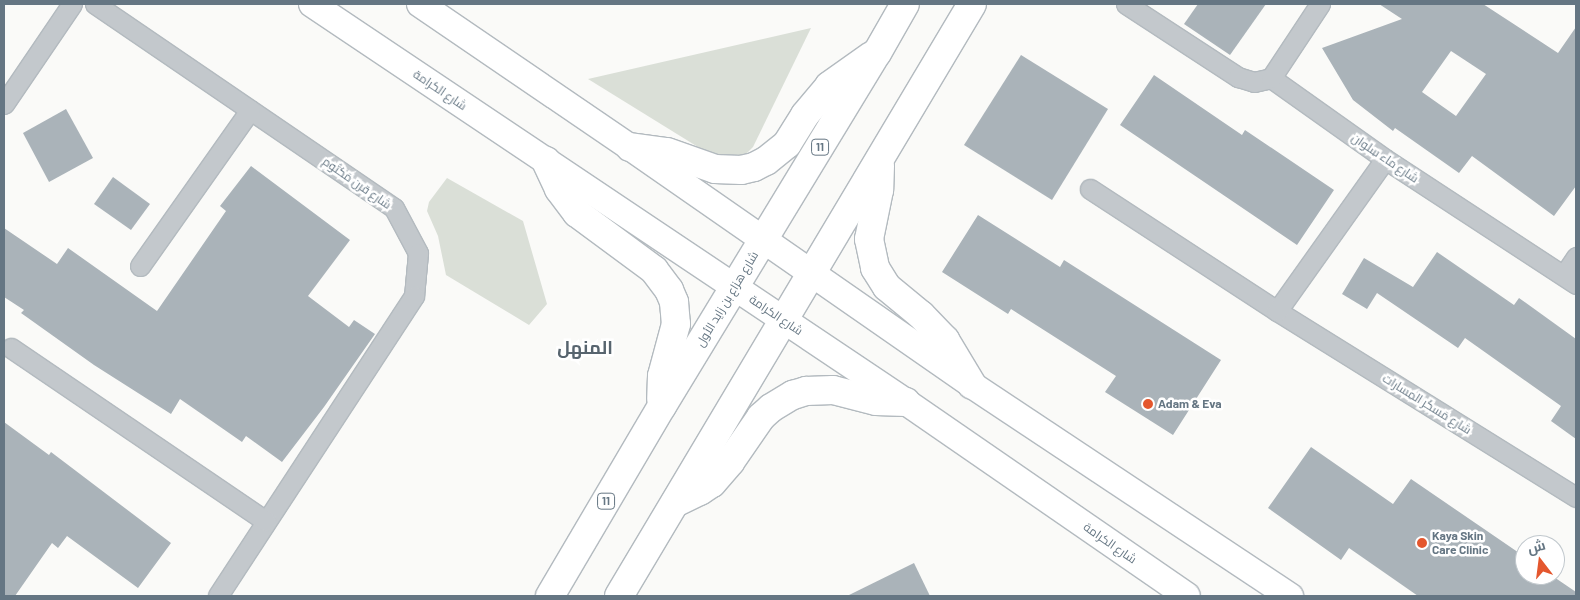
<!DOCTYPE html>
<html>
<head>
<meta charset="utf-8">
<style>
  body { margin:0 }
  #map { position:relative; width:1580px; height:600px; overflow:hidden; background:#fafaf8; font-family:Barlow,Cairo,sans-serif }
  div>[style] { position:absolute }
  .green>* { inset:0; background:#dadfd7 }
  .building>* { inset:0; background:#aab3b9 }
  .roads { filter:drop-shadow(1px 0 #b3babf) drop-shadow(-1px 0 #b3babf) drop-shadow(0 1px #b3babf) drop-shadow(0 -1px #b3babf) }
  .minor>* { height:19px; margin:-9.5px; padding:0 9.5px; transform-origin:9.5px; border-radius:9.5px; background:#c3c8cc }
  .secondary>* { height:26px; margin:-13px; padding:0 13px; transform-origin:13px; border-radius:13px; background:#fff }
  .primary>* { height:28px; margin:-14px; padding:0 14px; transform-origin:14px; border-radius:14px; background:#fff }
  .dots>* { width:14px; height:14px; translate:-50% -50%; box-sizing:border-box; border:2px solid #fff; border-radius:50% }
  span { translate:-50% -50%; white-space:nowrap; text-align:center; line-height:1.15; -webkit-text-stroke:5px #fff; paint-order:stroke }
  .shield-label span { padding:1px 4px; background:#fff; border:1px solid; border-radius:4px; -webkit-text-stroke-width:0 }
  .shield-label { font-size:11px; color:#657683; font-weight:700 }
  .street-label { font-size:12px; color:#657683 }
  .poi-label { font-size:12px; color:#657683; font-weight:700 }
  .left { translate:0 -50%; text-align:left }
  .district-label { font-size:18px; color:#57646e; font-weight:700 }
  .frame { position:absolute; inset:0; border:5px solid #657683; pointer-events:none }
  .north { position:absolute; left:1515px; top:535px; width:50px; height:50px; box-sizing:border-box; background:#fff; border:1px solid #c1c8cd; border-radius:50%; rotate:345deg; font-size:14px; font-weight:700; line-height:20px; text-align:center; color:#657683 }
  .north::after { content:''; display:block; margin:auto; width:18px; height:22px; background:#e4572e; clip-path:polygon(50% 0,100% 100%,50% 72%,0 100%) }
</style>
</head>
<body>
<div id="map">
  <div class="green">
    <div style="clip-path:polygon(811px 28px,753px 147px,742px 158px,719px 160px,588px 79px)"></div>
    <div style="clip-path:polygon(447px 178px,523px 221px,547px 304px,529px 325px,446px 275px,438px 236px,427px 211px,429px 202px)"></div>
  </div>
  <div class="building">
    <div style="clip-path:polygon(1198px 4px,1266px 4px,1230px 55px,1184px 24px)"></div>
    <div style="clip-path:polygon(evenodd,1379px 4px,1483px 4px,1558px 53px,1576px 27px,1576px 186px,1554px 216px,1472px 156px,1459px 173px,1395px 128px,1393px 131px,1353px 100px,1322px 48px,1402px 19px,1379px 4px,1451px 51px,1486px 74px,1456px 116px,1422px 92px,1451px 51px)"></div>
    <div style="clip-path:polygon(1021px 55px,1108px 109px,1052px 200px,964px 145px)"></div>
    <div style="clip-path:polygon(1154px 75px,1242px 135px,1245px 130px,1334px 190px,1297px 245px,1120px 125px)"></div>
    <div style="clip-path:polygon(66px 109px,93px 158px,49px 182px,23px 133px)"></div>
    <div style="clip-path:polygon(251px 166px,350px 240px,308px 296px,349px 327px,354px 320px,375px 334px,324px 407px,282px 462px,246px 436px,242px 442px,180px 399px,171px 414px,94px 365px,21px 313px,24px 310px,4px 297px,4px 228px,57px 264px,68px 248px,157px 311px,226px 211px,220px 206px)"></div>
    <div style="clip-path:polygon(113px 177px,150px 204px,131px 230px,94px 204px)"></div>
    <div style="clip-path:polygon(978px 215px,1060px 267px,1064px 260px,1221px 360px,1173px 435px,1105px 392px,1116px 376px,1011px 309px,1008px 314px,942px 272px)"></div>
    <div style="clip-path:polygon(1437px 252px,1514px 305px,1519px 298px,1576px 339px,1576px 439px,1551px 421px,1561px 406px,1465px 338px,1458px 348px,1377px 293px,1367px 309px,1342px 294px,1364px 258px,1413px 287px)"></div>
    <div style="clip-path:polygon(4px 422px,49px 455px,51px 452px,171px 543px,138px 588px,67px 536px,58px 548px,52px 543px,15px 596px,4px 596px)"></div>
    <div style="clip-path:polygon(1311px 447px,1393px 504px,1411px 479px,1525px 557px,1525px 575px,1551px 575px,1576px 592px,1576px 596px,1418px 596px,1349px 548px,1341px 560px,1268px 508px)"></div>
    <div style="clip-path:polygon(914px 563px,930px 596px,847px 596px)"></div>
  </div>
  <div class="roads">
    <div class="minor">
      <div style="left:95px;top:4px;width:362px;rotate:34.3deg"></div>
      <div style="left:394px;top:208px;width:51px;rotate:61.9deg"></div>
      <div style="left:418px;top:253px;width:43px;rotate:95.3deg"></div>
      <div style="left:414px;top:296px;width:358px;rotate:123.2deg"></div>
      <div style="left:1126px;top:4px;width:134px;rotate:33.1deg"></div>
      <div style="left:1238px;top:77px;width:17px;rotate:17deg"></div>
      <div style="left:1254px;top:82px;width:17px;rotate:-13deg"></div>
      <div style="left:1271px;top:78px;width:140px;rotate:35.4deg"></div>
      <div style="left:1385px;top:159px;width:228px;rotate:33.2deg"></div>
      <div style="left:1271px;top:78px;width:89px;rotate:-56.5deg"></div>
      <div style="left:4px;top:104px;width:121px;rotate:-55.8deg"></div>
      <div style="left:1090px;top:189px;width:223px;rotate:33.1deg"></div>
      <div style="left:1277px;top:311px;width:352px;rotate:31.9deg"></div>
      <div style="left:140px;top:266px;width:191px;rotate:-54.8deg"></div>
      <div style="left:1564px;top:275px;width:22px;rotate:-56deg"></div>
      <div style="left:1277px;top:311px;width:186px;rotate:-54.6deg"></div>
      <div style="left:11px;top:348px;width:308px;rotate:34.2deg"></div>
    </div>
    <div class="secondary">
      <div style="left:312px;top:4px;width:715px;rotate:33.82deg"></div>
      <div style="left:906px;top:402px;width:341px;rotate:34.6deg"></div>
      <div style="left:420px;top:4px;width:254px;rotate:34.3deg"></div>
      <div style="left:630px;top:147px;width:417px;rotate:34.8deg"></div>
      <div style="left:972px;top:385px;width:382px;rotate:33.6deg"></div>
    </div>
    <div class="primary">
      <div style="left:630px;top:147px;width:37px;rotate:8deg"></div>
      <div style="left:667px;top:152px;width:51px;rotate:19.5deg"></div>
      <div style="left:715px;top:169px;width:26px;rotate:2deg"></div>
      <div style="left:741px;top:170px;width:13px;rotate:-13deg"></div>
      <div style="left:754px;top:167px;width:13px;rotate:-27deg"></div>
      <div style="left:766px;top:161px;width:27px;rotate:-39deg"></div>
      <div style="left:787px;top:144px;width:34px;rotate:-58deg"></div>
      <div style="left:805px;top:115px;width:38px;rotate:-50deg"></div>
      <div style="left:829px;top:86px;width:52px;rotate:-35.5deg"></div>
      <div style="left:546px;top:161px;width:31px;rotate:65deg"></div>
      <div style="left:559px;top:189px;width:30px;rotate:53deg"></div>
      <div style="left:577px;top:213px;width:96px;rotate:36.5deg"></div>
      <div style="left:654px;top:270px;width:25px;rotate:53deg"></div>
      <div style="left:669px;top:290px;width:13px;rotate:67deg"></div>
      <div style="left:674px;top:302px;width:22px;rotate:85deg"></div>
      <div style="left:676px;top:324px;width:54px;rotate:105.1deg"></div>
      <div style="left:662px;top:376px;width:23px;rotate:92deg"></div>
      <div style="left:880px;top:166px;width:24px;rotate:92deg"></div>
      <div style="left:879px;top:190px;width:50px;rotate:101.5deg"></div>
      <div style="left:869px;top:239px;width:30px;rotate:78deg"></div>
      <div style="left:875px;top:268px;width:22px;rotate:58deg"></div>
      <div style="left:887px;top:287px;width:44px;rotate:39.5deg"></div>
      <div style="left:921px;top:315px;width:35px;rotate:46deg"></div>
      <div style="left:945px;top:340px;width:52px;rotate:59deg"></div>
      <div style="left:675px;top:503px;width:28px;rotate:-26deg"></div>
      <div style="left:700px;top:491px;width:14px;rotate:-34deg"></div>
      <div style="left:712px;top:483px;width:28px;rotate:-49deg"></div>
      <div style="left:730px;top:462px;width:55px;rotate:-55.4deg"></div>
      <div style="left:761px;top:417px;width:13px;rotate:-42deg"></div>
      <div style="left:771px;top:408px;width:26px;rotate:-31deg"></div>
      <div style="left:793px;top:395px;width:14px;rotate:-17deg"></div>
      <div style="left:806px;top:391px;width:27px;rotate:-2deg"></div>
      <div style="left:833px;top:390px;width:44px;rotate:14.3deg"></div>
      <div style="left:876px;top:401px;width:30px;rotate:2deg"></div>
      <div style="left:550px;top:596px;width:221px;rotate:-59.5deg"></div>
      <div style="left:662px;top:406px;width:413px;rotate:-58.7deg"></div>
      <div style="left:877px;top:53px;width:56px;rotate:-60.3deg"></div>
      <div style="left:619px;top:596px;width:689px;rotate:-59.19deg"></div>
    </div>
  </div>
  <div class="dots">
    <div style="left:1148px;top:404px;background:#e4572e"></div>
    <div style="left:1422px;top:543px;background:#e4572e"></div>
  </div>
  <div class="shield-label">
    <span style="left:820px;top:147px">11</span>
    <span style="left:606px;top:501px">11</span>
  </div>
  <div class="street-label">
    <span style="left:440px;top:90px;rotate:34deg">شارع الكرامة</span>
    <span style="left:1385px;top:158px;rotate:34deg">شارع ماء سِلوان</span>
    <span style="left:357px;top:183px;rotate:35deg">شارع قرن مَكتُوم</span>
    <span style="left:727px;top:299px;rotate:-59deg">شارع هزاع بن زايد الأول</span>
    <span style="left:776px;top:315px;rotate:34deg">شارع الكرامة</span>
    <span style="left:1427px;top:404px;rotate:32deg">شارع مَسكَر المِسارات</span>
    <span style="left:1110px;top:543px;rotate:35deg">شارع الكرامة</span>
  </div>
  <div class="poi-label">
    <span class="left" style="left:1158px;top:404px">Adam &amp; Eva</span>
    <span class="left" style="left:1432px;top:543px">Kaya Skin<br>Care Clinic</span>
  </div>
  <div class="district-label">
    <span style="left:585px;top:347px">المنهل</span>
  </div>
  <div class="frame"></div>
  <div class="north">ش</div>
</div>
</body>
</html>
